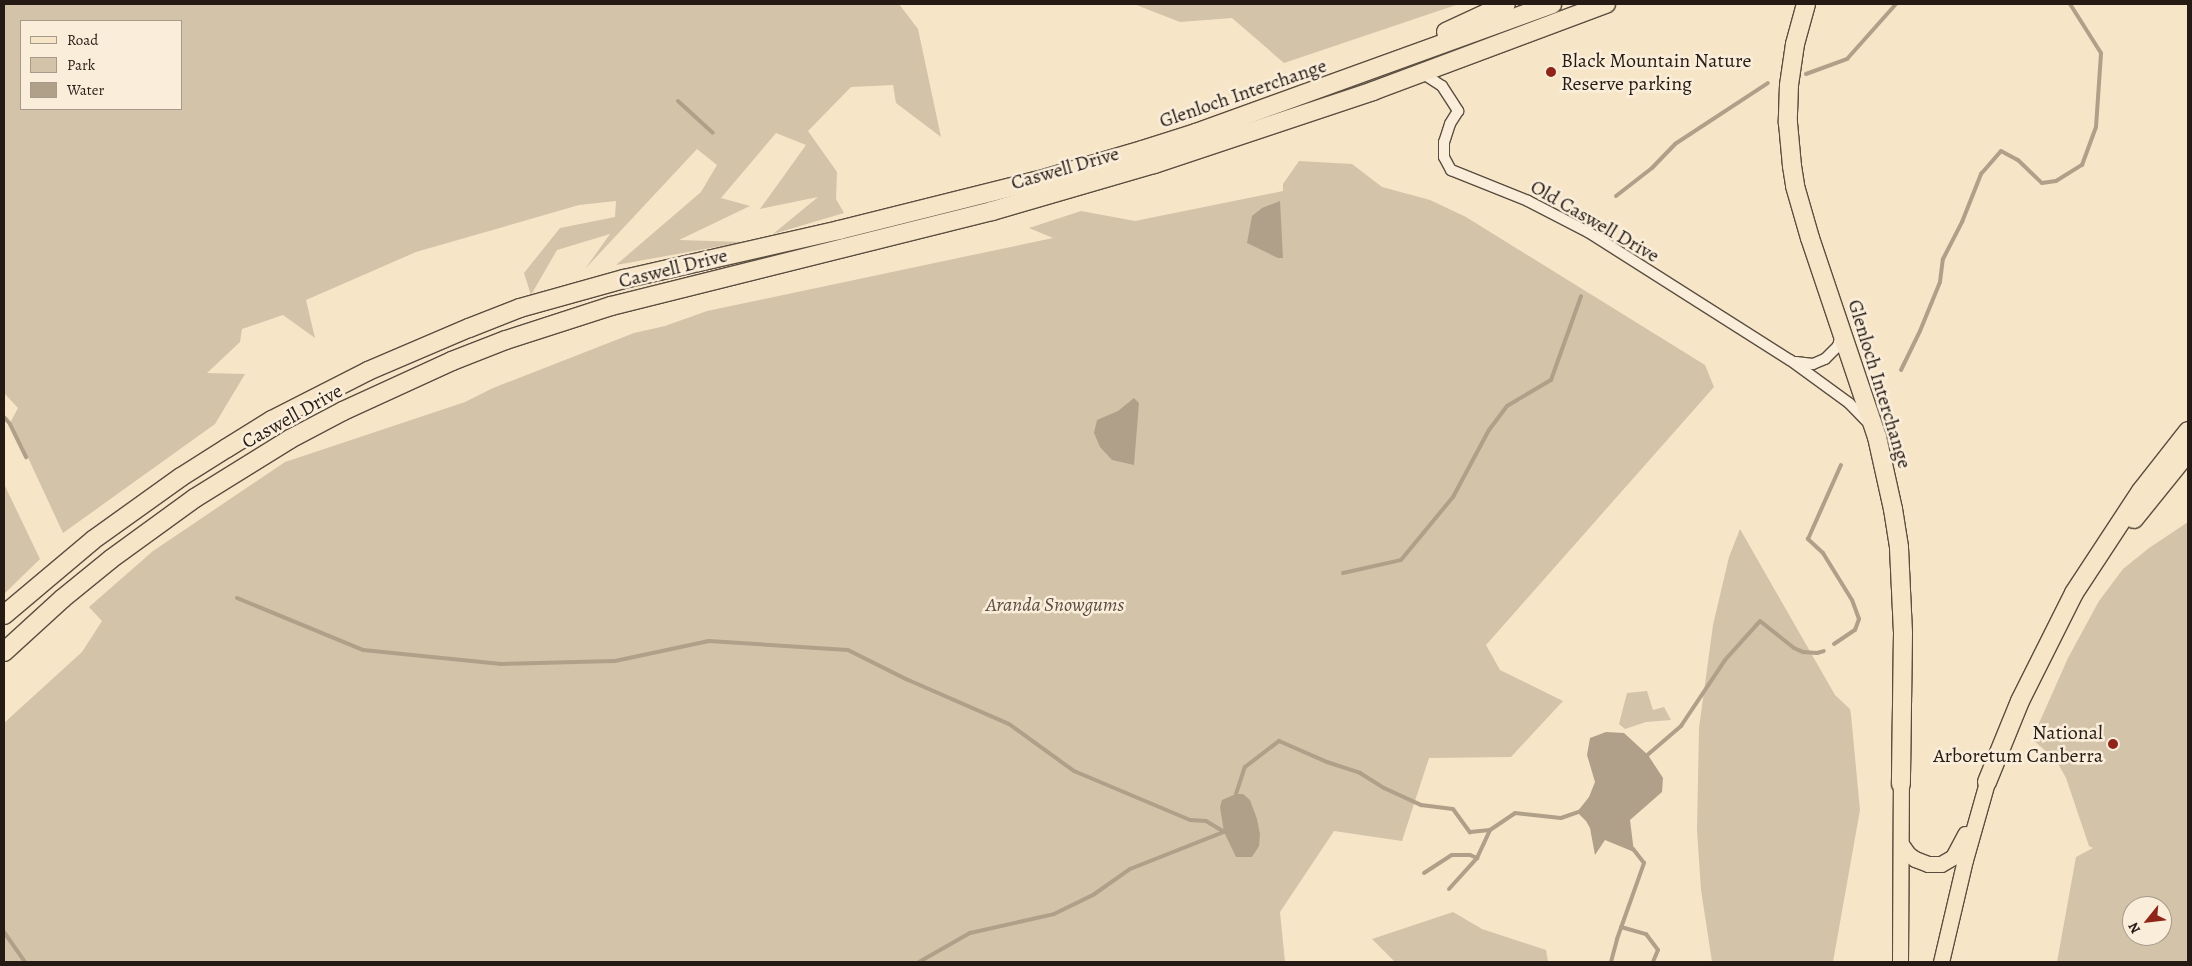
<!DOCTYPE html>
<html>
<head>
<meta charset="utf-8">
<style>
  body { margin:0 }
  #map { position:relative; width:2192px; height:966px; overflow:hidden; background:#f7e5c7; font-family:Alegreya,serif }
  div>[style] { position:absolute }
  .green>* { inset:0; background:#d3c3a9 }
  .water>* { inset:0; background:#b0a08a }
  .stream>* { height:4px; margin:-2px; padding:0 2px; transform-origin:2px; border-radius:2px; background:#b0a08a }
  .roads { filter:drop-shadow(1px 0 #5a4e41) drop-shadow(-1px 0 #5a4e41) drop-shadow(0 1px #5a4e41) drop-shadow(0 -1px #5a4e41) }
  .minor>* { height:10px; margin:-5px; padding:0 5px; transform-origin:5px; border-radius:5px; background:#faeedb }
  .primary>* { height:15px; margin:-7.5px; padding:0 7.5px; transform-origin:7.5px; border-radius:7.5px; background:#f7e5c7 }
  .motorway>* { height:18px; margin:-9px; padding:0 9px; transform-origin:9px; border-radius:9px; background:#f7e5c7 }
  .dots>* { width:14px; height:14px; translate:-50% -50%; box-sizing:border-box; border:2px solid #faeedb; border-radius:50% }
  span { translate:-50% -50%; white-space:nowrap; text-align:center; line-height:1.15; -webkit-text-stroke:5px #faeedb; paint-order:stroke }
  .poi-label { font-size:20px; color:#261b14 }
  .left { translate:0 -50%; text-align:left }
  .right { translate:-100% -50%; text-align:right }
  .street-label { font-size:20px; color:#261b14 }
  .park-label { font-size:20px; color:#5a4d41; font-style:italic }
  .frame { position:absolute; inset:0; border:5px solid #261b14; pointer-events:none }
  .legend { position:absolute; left:20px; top:20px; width:162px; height:90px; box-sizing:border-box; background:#faeedb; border:1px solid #a59a8b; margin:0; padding:6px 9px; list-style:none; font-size:15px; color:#261b14 }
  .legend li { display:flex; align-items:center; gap:10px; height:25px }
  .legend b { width:25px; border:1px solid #a59a8b }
  .north { position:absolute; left:2122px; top:896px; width:50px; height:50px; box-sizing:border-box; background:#faeedb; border:1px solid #a59a8b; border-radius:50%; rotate:241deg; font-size:14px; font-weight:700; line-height:20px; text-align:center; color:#261b14 }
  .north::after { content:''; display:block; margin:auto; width:18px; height:22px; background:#8f2418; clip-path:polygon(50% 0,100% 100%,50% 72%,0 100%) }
</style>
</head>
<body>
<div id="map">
  <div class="green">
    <div style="clip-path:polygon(evenodd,4px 4px,899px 4px,918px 29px,941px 137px,896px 103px,893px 85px,851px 87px,808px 131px,837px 172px,836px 199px,844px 213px,773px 234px,818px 197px,760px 209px,806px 145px,776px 133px,721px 198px,750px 206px,679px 240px,744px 242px,616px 265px,701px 192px,717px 165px,697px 149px,585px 269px,610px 234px,557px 250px,531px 295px,524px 273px,560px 228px,615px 217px,616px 201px,579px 205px,416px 252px,306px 300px,315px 338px,283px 315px,242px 329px,240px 342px,207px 373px,245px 374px,215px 424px,63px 533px,11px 421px,18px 408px,4px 393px,4px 4px,21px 21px,181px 21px,181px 109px,21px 109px,21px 21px)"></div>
    <div style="clip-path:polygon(1134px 4px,1459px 4px,1284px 63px,1232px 18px,1180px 22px)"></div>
    <div style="clip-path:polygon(1299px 161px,1352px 164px,1382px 187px,1430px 200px,1466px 217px,1705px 365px,1714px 387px,1486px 645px,1500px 670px,1563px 701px,1511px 757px,1429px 758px,1402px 841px,1334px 831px,1280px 912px,1285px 962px,4px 962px,4px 723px,82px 652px,102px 621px,89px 607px,153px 551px,285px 462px,465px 402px,493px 388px,634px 333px,665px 326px,707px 311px,1053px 238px,1029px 228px,1081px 211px,1135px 221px,1283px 191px,1283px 184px)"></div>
    <div style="clip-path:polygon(4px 484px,40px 559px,4px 594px)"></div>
    <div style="clip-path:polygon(evenodd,2188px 522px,2188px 962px,2057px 962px,2076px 857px,2093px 848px,2089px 846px,2066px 778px,2056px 760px,2032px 739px,2068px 658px,2099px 601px,2123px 569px,2149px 548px,2188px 522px,2132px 906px,2162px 906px,2162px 936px,2132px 936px,2132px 906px)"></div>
    <div style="clip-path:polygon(1740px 529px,1835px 695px,1850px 709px,1851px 715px,1860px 810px,1833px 962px,1712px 962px,1701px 890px,1697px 830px,1699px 728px,1713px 625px,1729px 557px)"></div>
    <div style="clip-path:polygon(1647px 691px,1653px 710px,1664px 707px,1671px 720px,1646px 722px,1625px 729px,1619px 724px,1627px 693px)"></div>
    <div style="clip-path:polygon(1453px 912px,1482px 929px,1546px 950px,1548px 962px,1395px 962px,1372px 939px)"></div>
  </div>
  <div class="water">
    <div style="clip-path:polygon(1280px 201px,1283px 258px,1278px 258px,1247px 243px,1252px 216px,1262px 208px)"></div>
    <div style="clip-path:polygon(1134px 398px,1139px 403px,1134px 465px,1112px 460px,1100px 447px,1094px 433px,1097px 420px,1118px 411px)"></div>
    <div style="clip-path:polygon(1606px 732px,1624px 733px,1648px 755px,1663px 778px,1662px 792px,1630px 820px,1634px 852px,1605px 840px,1595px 855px,1590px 828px,1586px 821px,1577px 812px,1589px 797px,1595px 782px,1587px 755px,1590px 738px)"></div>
    <div style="clip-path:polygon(1236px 794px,1243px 794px,1250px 800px,1257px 819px,1260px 834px,1259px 846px,1252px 857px,1236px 857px,1224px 832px,1220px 807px,1222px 800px)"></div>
  </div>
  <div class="stream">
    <div style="left:1806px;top:74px;width:44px;rotate:-20.1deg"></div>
    <div style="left:1847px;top:59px;width:74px;rotate:-48.3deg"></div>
    <div style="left:678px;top:101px;width:47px;rotate:42.4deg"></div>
    <div style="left:1616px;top:196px;width:46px;rotate:-37.9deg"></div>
    <div style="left:1652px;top:168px;width:33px;rotate:-46deg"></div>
    <div style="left:1675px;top:144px;width:111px;rotate:-33.3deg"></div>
    <div style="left:1901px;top:370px;width:43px;rotate:-64deg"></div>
    <div style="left:1920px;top:331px;width:53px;rotate:-67.8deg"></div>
    <div style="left:1940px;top:282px;width:23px;rotate:-83deg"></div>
    <div style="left:1943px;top:259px;width:42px;rotate:-62.8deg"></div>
    <div style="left:1962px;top:222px;width:52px;rotate:-68.4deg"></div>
    <div style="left:1981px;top:174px;width:30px;rotate:-49deg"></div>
    <div style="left:2001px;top:151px;width:19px;rotate:28deg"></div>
    <div style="left:2018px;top:160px;width:33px;rotate:44deg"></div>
    <div style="left:2042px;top:183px;width:14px;rotate:-8deg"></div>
    <div style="left:2056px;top:181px;width:31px;rotate:-32deg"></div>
    <div style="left:2082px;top:165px;width:40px;rotate:-69.8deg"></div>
    <div style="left:2096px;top:127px;width:74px;rotate:-86.1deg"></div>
    <div style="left:2101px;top:53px;width:58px;rotate:-122.3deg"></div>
    <div style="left:4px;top:417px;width:9px;rotate:49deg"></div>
    <div style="left:10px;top:424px;width:37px;rotate:64deg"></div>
    <div style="left:1343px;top:573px;width:59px;rotate:-12.6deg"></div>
    <div style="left:1401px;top:560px;width:82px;rotate:-50.5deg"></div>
    <div style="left:1453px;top:497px;width:76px;rotate:-61.8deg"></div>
    <div style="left:1489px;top:430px;width:30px;rotate:-53deg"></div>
    <div style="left:1507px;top:406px;width:51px;rotate:-30.6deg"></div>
    <div style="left:1551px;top:380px;width:89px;rotate:-70.3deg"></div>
    <div style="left:237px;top:598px;width:136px;rotate:22.4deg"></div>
    <div style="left:363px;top:650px;width:139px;rotate:5.8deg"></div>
    <div style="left:501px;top:664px;width:114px;rotate:-1.5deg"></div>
    <div style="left:615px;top:661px;width:96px;rotate:-12deg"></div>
    <div style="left:709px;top:641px;width:139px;rotate:3.7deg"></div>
    <div style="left:848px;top:650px;width:65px;rotate:26.6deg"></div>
    <div style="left:906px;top:679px;width:112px;rotate:23.6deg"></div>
    <div style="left:1009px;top:724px;width:80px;rotate:35.9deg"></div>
    <div style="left:1074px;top:771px;width:126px;rotate:22.9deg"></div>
    <div style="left:1190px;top:820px;width:16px;rotate:4deg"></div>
    <div style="left:1206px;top:821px;width:21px;rotate:31deg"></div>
    <div style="left:1834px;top:644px;width:25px;rotate:-34deg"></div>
    <div style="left:1855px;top:630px;width:12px;rotate:-70deg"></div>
    <div style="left:1859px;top:619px;width:20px;rotate:-110deg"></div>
    <div style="left:1852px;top:600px;width:55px;rotate:-121.7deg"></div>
    <div style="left:1823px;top:553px;width:21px;rotate:-137deg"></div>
    <div style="left:1808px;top:539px;width:81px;rotate:-66deg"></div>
    <div style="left:1645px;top:757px;width:48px;rotate:-40.7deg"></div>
    <div style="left:1681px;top:726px;width:79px;rotate:-56.3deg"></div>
    <div style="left:1725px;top:660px;width:52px;rotate:-48.1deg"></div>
    <div style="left:1760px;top:621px;width:43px;rotate:38.5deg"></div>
    <div style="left:1794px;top:648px;width:10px;rotate:24deg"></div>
    <div style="left:1803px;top:652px;width:14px;rotate:4deg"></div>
    <div style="left:1817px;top:653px;width:7px;rotate:-16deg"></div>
    <div style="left:1236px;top:794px;width:28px;rotate:-72deg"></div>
    <div style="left:1245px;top:767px;width:43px;rotate:-37.4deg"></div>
    <div style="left:1279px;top:741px;width:52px;rotate:23.6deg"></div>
    <div style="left:1327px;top:762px;width:35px;rotate:18deg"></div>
    <div style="left:1360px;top:773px;width:28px;rotate:32deg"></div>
    <div style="left:1384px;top:788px;width:41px;rotate:24.7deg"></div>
    <div style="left:1421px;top:805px;width:32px;rotate:7deg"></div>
    <div style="left:1453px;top:809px;width:29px;rotate:54deg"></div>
    <div style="left:1470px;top:832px;width:20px;rotate:-6deg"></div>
    <div style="left:1490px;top:830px;width:30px;rotate:-34deg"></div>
    <div style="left:1515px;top:813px;width:46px;rotate:6.2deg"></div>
    <div style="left:1561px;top:818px;width:21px;rotate:-19deg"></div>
    <div style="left:1424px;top:873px;width:33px;rotate:-33deg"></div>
    <div style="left:1452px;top:855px;width:18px"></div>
    <div style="left:1470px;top:855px;width:8px;rotate:23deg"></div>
    <div style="left:1449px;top:889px;width:42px;rotate:-47.9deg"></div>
    <div style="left:1477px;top:858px;width:31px;rotate:-65deg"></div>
    <div style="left:1621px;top:927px;width:26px;rotate:16deg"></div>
    <div style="left:1646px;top:934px;width:20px;rotate:53deg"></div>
    <div style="left:1658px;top:950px;width:13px;rotate:113deg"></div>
    <div style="left:4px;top:932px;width:37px;rotate:55deg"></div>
    <div style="left:919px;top:962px;width:59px;rotate:-29.6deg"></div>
    <div style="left:970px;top:933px;width:86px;rotate:-12.7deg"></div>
    <div style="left:1054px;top:914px;width:43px;rotate:-26deg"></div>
    <div style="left:1093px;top:895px;width:45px;rotate:-35.1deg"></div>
    <div style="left:1130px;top:869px;width:101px;rotate:-21.5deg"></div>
    <div style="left:1611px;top:962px;width:24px;rotate:-75deg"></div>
    <div style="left:1617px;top:939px;width:81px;rotate:-70.4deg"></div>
    <div style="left:1644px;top:863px;width:18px;rotate:-128deg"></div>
  </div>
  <div class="roads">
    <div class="minor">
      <div style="left:1422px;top:73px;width:24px;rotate:33deg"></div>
      <div style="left:1442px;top:86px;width:30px;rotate:57deg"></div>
      <div style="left:1458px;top:111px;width:15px;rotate:122deg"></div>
      <div style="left:1450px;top:124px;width:19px;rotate:108deg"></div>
      <div style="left:1444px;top:142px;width:15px;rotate:90deg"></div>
      <div style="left:1444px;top:157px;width:15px;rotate:62deg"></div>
      <div style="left:1451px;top:170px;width:83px;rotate:21.9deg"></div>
      <div style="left:1528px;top:201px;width:68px;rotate:27.3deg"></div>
      <div style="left:1588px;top:232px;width:239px;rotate:32.4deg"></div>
      <div style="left:1790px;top:360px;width:73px;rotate:36.1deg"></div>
      <div style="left:1849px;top:403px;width:28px;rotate:46deg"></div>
      <div style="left:1796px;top:362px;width:17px;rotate:7deg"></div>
      <div style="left:1813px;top:364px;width:13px;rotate:-23deg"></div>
      <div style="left:1825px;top:359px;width:18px;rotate:-45deg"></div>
      <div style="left:1838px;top:346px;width:11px;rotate:-75deg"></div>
    </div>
    <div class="primary">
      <div style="left:1901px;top:844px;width:12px;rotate:55deg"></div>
      <div style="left:1908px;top:854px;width:9px;rotate:36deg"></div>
      <div style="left:1915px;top:859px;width:14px;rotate:21deg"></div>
      <div style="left:1928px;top:864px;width:13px"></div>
      <div style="left:1941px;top:864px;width:14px;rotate:-30deg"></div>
      <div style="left:1953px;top:857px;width:26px;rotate:-62deg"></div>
      <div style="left:1900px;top:962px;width:178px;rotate:-89.7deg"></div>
      <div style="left:1941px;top:962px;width:105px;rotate:-76.8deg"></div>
      <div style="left:1965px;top:860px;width:81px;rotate:-74.2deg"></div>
    </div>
    <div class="motorway">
      <div style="left:1806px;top:4px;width:41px;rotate:105.4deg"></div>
      <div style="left:1795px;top:44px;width:41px;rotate:98.3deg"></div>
      <div style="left:1789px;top:85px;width:38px;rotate:92deg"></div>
      <div style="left:1788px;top:123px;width:43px;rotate:84.7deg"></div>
      <div style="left:1792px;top:166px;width:20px;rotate:81deg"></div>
      <div style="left:1795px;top:186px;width:54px;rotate:73.9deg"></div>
      <div style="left:1810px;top:238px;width:210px;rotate:71.4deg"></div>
      <div style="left:1877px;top:437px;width:74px;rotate:77.5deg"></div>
      <div style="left:1893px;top:509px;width:39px;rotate:81deg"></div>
      <div style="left:1899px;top:548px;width:85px;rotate:87.3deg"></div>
      <div style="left:1903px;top:633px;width:151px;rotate:90.8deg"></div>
      <div style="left:1446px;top:32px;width:66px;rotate:-25deg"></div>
      <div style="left:2134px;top:519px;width:86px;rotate:-51.1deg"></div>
      <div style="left:4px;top:615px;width:116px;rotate:-40.1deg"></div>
      <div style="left:93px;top:540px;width:108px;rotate:-35.6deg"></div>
      <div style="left:181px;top:477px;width:54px;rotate:-32.2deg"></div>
      <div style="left:227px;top:448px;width:53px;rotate:-31.9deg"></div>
      <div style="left:272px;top:420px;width:108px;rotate:-27deg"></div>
      <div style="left:368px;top:371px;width:110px;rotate:-23.1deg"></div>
      <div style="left:469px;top:328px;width:55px;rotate:-21.4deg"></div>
      <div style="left:520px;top:308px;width:108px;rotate:-15.6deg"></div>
      <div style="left:624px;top:279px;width:221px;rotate:-12.8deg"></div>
      <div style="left:839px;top:230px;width:214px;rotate:-14deg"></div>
      <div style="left:1047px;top:178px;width:99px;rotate:-16.4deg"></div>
      <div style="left:1142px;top:150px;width:57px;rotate:-17.5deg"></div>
      <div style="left:1196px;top:133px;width:379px;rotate:-19.9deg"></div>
      <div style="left:4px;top:652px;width:79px;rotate:-42.4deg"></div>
      <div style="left:62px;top:599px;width:63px;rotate:-39.2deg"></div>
      <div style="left:111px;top:559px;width:104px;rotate:-36deg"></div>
      <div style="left:195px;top:498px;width:112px;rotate:-31.8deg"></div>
      <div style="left:290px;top:439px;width:60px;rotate:-27.8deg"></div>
      <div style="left:343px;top:411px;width:120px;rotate:-24.6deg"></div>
      <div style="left:452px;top:361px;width:58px;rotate:-21.3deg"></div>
      <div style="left:506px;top:340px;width:110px;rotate:-17.9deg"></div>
      <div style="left:611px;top:306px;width:393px;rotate:-14deg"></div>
      <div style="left:992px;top:211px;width:169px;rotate:-16.2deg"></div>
      <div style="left:1154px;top:164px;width:231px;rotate:-18.4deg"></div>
      <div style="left:1373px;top:91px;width:249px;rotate:-20.5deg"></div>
      <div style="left:1987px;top:782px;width:87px;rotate:-67.8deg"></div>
      <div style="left:2020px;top:701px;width:121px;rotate:-63.4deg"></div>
      <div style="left:2074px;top:593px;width:122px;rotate:-56.7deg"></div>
      <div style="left:2141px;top:491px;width:76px;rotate:-51.9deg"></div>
    </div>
  </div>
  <div class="dots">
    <div style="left:1551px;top:72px;background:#8f2418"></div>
    <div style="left:2113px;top:744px;background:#8f2418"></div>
  </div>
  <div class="poi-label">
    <span class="left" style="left:1561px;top:72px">Black Mountain Nature<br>Reserve parking</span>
    <span class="right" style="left:2103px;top:744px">National<br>Arboretum Canberra</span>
  </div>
  <div class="street-label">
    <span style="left:1243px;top:93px;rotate:-19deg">Glenloch Interchange</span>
    <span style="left:1065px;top:168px;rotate:-16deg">Caswell Drive</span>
    <span style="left:1595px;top:221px;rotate:30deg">Old Caswell Drive</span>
    <span style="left:673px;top:268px;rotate:-14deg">Caswell Drive</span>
    <span style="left:1880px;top:384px;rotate:73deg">Glenloch Interchange</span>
    <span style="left:292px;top:416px;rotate:-29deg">Caswell Drive</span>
  </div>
  <div class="park-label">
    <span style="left:1055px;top:604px">Aranda Snowgums</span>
  </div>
  <div class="frame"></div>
  <ul class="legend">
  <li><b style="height:6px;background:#f7e5c7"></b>Road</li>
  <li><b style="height:14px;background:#d3c3a9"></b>Park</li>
  <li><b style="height:14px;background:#b0a08a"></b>Water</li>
  </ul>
  <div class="north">N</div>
</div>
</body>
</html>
